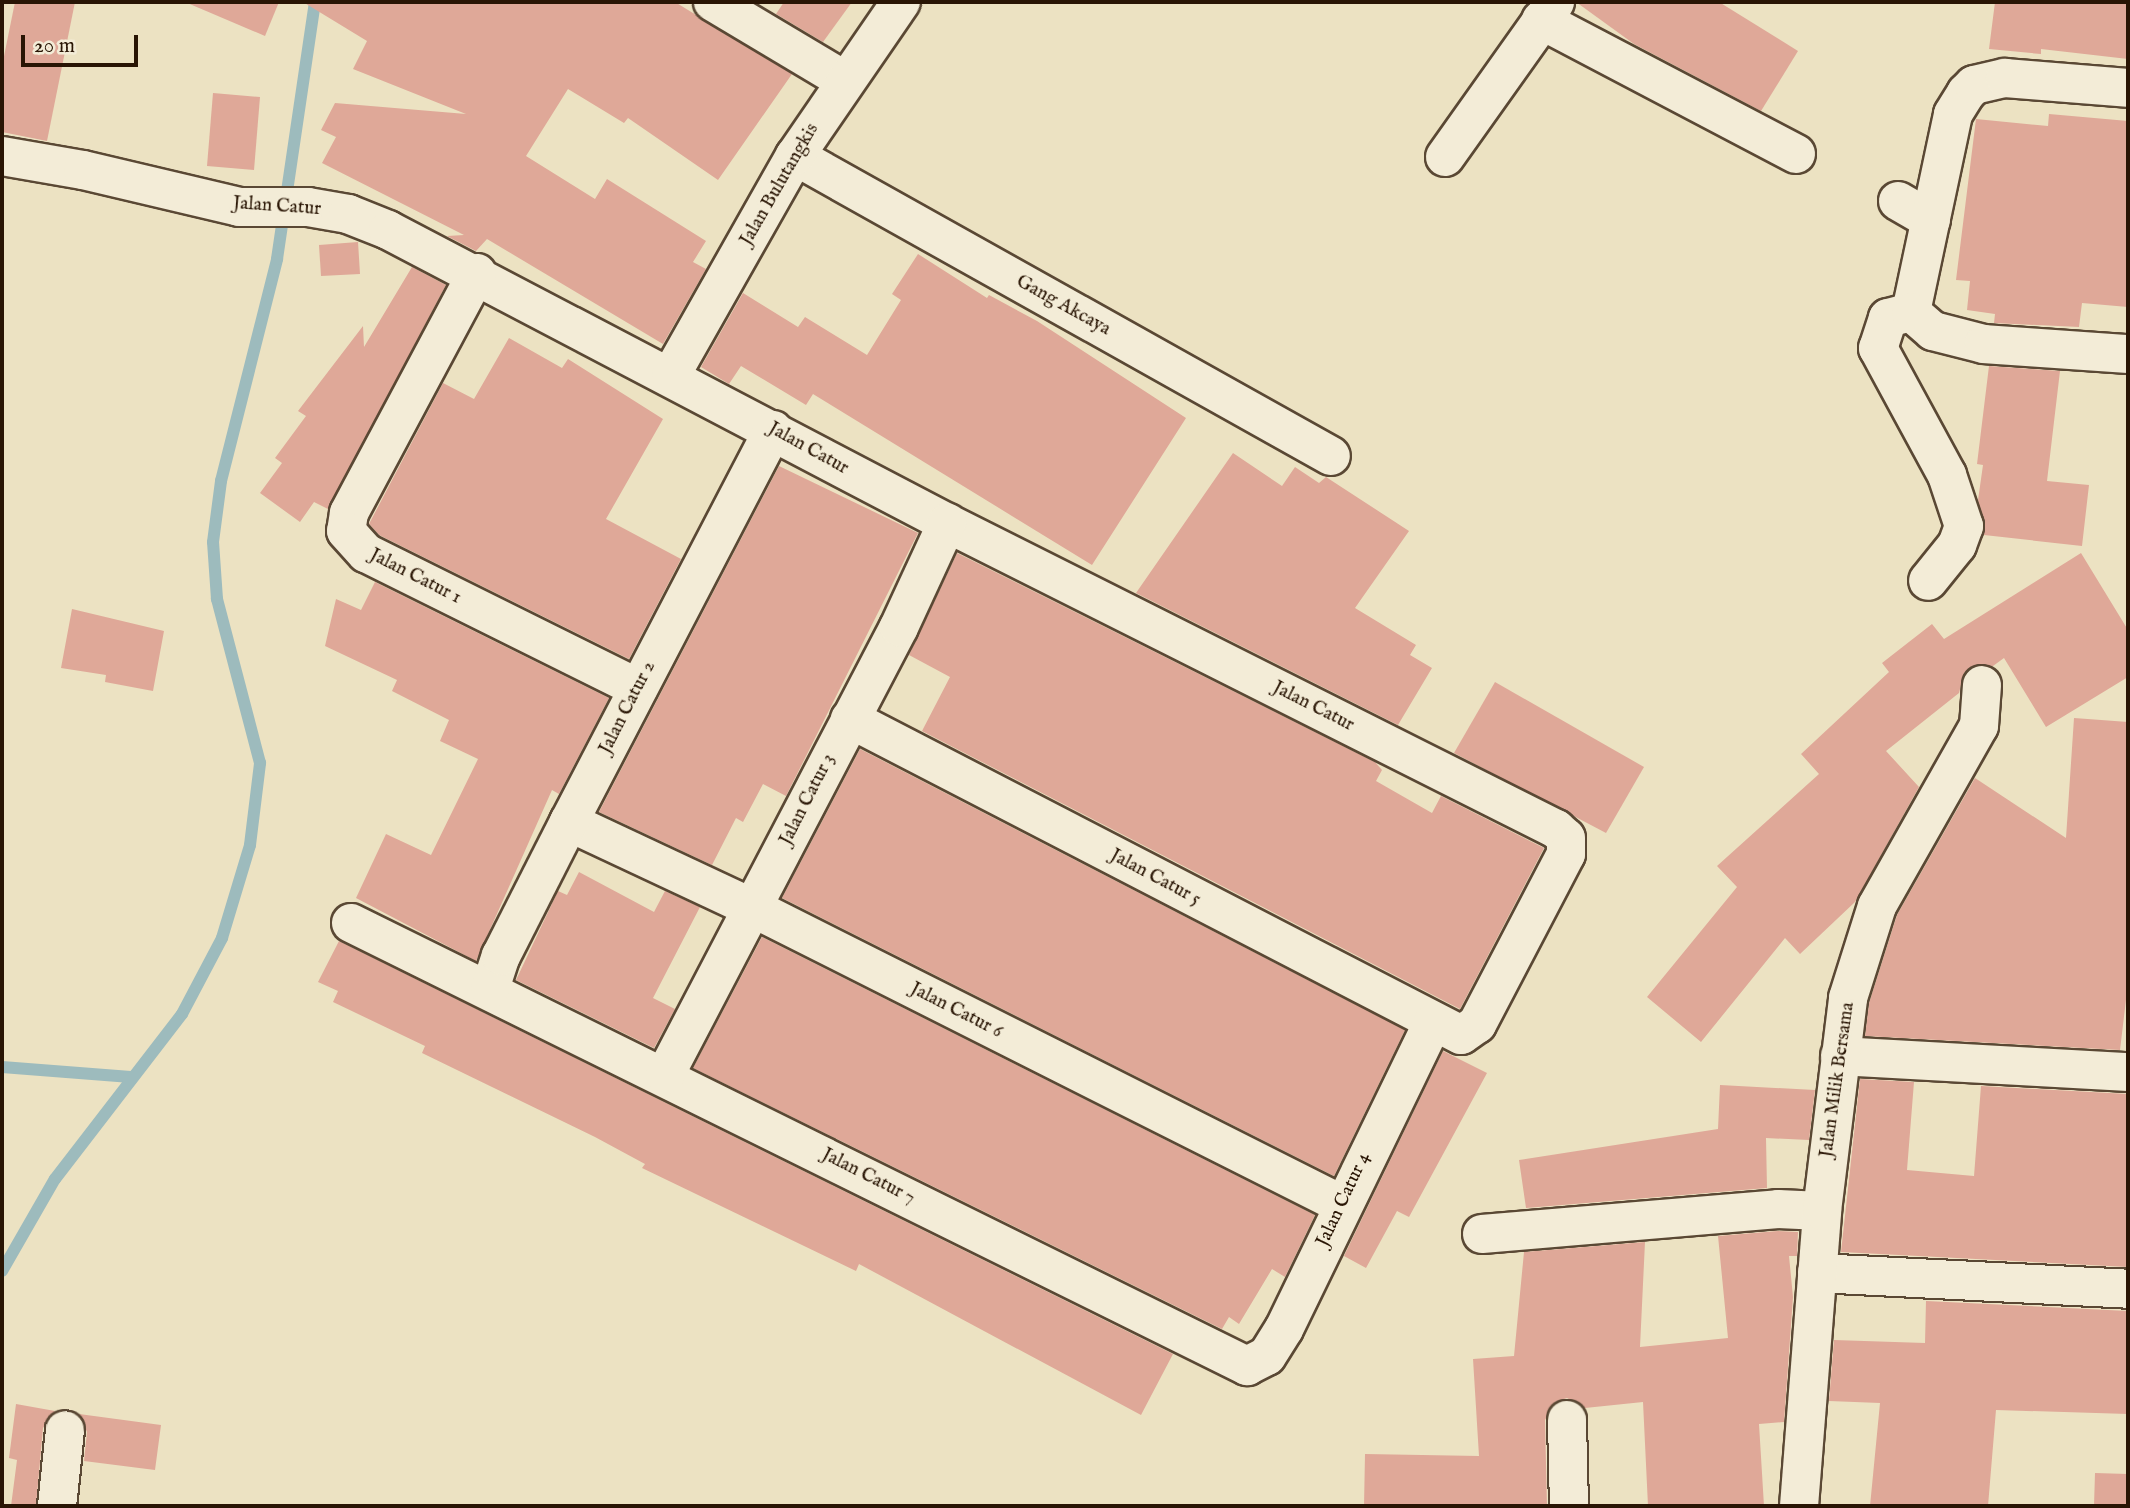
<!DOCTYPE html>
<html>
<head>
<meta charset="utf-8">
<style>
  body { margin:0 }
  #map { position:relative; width:2130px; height:1508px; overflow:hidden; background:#ece2c2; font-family:"IM FELL English",serif }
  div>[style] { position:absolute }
  .stream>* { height:12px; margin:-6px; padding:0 6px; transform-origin:6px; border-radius:6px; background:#9dbbbd }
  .building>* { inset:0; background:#dfa898 }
  .roads { filter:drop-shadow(2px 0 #5a4834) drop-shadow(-2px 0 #5a4834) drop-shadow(0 2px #5a4834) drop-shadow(0 -2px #5a4834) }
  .minor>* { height:38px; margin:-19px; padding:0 19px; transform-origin:19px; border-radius:19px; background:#f3ecd7 }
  span { translate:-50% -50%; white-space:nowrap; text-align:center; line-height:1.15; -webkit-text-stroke:5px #f3ecd7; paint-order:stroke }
  .street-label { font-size:19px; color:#291504 }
  .frame { position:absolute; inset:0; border:4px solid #291504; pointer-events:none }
  .scale { position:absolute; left:21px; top:35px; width:117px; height:32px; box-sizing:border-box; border:4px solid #291504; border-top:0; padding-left:9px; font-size:21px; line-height:24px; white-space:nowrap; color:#291504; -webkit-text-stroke:5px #f3ecd7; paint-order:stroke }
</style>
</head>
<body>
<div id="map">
  <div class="stream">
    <div style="left:2px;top:1067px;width:129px;rotate:4.4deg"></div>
    <div style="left:2px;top:1271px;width:106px;rotate:-60.1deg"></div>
    <div style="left:55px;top:1179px;width:208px;rotate:-52.4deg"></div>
    <div style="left:182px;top:1014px;width:86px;rotate:-62.2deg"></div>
    <div style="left:222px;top:938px;width:97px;rotate:-73.2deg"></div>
    <div style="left:250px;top:845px;width:83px;rotate:-83deg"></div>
    <div style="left:260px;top:763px;width:170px;rotate:-104.7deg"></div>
    <div style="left:217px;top:599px;width:57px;rotate:-94deg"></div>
    <div style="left:213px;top:542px;width:62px;rotate:-82.5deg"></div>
    <div style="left:221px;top:481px;width:229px;rotate:-75.8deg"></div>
    <div style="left:277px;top:259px;width:260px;rotate:-81.6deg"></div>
  </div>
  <div class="building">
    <div style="clip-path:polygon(15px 2px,75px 2px,47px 141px,2px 132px,2px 66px)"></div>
    <div style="clip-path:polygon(185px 2px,279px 2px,265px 36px)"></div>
    <div style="clip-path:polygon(303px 2px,675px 2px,792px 74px,718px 180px,628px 118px,624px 123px,568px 89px,526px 156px,595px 199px,607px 179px,706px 241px,693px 262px,706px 269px,663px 344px,487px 239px,476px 251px,447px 236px,464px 235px,322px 163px,336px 137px,321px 130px,335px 103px,466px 114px,353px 69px,367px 41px)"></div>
    <div style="clip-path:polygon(784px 2px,852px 2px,823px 42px,776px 14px)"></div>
    <div style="clip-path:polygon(1576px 2px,1719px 2px,1798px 51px,1761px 111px,1634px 44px)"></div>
    <div style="clip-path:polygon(1995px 2px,2128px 2px,2128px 59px,2041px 49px,2041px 54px,1989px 49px)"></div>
    <div style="clip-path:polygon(213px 93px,260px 97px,254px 170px,207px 166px)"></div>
    <div style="clip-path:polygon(2049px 114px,2128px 121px,2128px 307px,2082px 303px,2079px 327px,1994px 323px,1995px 314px,1967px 310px,1970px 281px,1956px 280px,1976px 119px,2048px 126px)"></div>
    <div style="clip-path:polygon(358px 242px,360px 274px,321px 276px,319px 245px)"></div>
    <div style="clip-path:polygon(918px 254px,987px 298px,989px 295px,1037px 321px,1186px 418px,1092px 565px,813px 394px,806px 405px,741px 366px,729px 384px,701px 367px,743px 293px,798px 327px,805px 317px,867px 355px,901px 300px,892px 294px)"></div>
    <div style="clip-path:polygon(412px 267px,446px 285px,328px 509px,314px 502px,300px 522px,260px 493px,282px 463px,275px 458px,306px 416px,298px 411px,363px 326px,364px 347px)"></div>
    <div style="clip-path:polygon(509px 338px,562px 368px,568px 359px,663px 419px,606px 519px,681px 559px,629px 659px,379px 535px,369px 524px,443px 383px,474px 399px)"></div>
    <div style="clip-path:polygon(1989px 366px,2060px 371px,2047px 481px,2089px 485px,2082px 546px,1984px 535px,1978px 500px,1983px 465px,1977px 464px)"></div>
    <div style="clip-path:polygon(1233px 453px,1282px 486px,1295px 467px,1319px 483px,1326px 477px,1409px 531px,1355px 608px,1416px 645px,1410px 655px,1432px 668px,1398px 725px,1136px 593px)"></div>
    <div style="clip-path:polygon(779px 466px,918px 533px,786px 796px,763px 784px,743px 822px,736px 818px,712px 865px,599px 812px)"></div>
    <div style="clip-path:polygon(957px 553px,1375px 762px,1382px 770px,1376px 781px,1432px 813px,1441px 796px,1544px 848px,1460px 1009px,922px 731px,950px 677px,909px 655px)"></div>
    <div style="clip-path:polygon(2081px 553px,2128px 630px,2128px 677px,2046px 727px,2004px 658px,1993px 666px,1972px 666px,1964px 673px,1959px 693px,1886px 751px,1919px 787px,1855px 902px,1800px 954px,1785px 938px,1701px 1042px,1647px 997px,1737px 887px,1717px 866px,1819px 774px,1801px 754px,1889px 672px,1882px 663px,1932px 624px,1944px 639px)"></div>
    <div style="clip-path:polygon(375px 582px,609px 698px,559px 794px,552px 790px,476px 961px,356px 898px,386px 834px,431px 855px,478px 759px,440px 741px,449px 720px,392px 691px,397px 680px,325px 646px,336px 599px,361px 610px)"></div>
    <div style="clip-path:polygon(72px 609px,164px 631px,153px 691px,105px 682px,106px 675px,61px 668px)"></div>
    <div style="clip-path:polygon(1495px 682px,1644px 767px,1606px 833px,1454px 753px)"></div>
    <div style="clip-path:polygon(2074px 718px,2128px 722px,2128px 983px,2120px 1050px,1865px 1036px,1869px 1003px,1897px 915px,1975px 778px,2066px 838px)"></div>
    <div style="clip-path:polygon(860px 749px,1405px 1030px,1334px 1176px,782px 898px)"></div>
    <div style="clip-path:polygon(579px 872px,654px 912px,665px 891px,700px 907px,653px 998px,675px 1009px,654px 1048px,516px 980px,558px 891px,567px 895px)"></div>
    <div style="clip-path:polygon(762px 937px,1315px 1215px,1285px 1277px,1272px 1269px,1239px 1324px,1229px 1317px,1222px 1329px,693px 1068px)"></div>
    <div style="clip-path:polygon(339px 941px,1173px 1354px,1141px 1415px,859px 1264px,856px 1271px,642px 1168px,645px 1164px,595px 1137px,422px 1053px,425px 1046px,333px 1002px,338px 991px,318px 982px)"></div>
    <div style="clip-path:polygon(1443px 1051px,1487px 1073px,1409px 1217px,1397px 1211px,1366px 1268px,1344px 1256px)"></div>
    <div style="clip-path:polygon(1860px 1079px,1914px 1082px,1907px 1170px,1974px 1176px,1981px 1086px,2128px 1094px,2128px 1267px,1841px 1252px)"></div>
    <div style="clip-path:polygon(1720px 1085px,1815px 1090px,1809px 1140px,1766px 1138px,1767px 1188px,1526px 1208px,1519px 1160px,1718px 1129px)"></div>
    <div style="clip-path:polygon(1778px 1231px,1798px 1232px,1797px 1256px,1789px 1256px,1793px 1297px,1784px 1422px,1759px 1424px,1764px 1506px,1648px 1506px,1643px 1402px,1585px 1408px,1567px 1398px,1555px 1402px,1545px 1420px,1547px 1506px,1364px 1506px,1365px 1454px,1479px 1456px,1473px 1359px,1514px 1356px,1524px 1252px,1645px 1242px,1640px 1347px,1728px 1338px,1718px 1236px)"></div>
    <div style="clip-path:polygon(1926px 1301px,2128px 1311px,2128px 1414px,1996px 1410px,1988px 1506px,1870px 1506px,1880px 1403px,1829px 1401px,1834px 1340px,1925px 1343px)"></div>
    <div style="clip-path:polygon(16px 1404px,55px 1411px,43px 1428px,36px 1506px,11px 1506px,17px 1460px,9px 1458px)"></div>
    <div style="clip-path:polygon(79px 1414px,161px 1425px,155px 1470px,84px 1461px,87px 1432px)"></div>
    <div style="clip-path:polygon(2095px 1473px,2128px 1474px,2128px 1506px,2094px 1506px)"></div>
  </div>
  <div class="roads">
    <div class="minor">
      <div style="left:713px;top:2px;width:152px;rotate:30.8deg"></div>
      <div style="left:1541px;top:20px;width:288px;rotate:27.7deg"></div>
      <div style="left:2px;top:156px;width:82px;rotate:9.8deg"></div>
      <div style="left:83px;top:170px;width:160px;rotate:13.3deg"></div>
      <div style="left:239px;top:207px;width:69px"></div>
      <div style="left:308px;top:207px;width:41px;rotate:9.9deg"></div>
      <div style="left:348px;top:214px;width:43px;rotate:21.8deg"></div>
      <div style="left:388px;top:230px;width:631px;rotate:27.66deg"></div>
      <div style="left:947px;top:523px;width:682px;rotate:26.68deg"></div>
      <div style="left:1556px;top:829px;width:13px;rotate:42deg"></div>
      <div style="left:1566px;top:838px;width:16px;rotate:90deg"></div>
      <div style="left:1566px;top:854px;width:192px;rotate:117.6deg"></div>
      <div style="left:1477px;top:1024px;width:19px;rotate:145deg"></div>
      <div style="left:1461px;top:1035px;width:688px;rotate:-152.65deg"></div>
      <div style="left:795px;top:156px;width:614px;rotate:29.24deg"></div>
      <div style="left:1445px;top:157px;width:190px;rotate:-54.6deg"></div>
      <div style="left:1898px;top:201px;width:38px;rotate:30deg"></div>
      <div style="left:477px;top:273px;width:272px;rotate:118.1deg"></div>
      <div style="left:349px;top:513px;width:18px;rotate:99deg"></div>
      <div style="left:346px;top:531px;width:30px;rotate:48deg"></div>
      <div style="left:366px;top:553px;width:304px;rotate:26.4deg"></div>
      <div style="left:1911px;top:312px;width:202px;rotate:-78deg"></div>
      <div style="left:1953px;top:114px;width:25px;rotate:-58deg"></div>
      <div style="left:1966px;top:93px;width:11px;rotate:-45deg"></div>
      <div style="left:1974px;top:85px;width:32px;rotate:-13deg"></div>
      <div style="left:2005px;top:78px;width:123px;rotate:4.6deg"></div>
      <div style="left:1911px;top:312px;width:24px;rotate:165deg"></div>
      <div style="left:1888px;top:318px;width:32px;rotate:108deg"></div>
      <div style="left:1878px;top:348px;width:145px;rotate:61.5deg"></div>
      <div style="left:1947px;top:475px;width:54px;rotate:71.6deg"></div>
      <div style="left:1964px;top:526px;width:20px;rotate:110deg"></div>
      <div style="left:1957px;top:545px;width:46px;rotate:128.9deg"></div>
      <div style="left:1911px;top:312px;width:29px;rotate:41deg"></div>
      <div style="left:1933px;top:331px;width:53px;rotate:14.3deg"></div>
      <div style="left:1984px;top:344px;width:144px;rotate:4deg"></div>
      <div style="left:671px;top:375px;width:252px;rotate:-60.5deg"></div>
      <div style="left:795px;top:156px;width:187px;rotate:-55.5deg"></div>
      <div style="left:569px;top:822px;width:203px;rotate:25.1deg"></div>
      <div style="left:753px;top:908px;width:658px;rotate:26.72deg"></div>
      <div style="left:351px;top:923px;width:1000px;rotate:26.31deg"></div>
      <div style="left:1247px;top:1366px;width:22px;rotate:-27deg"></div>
      <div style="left:1267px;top:1356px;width:32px;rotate:-58deg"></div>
      <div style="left:1284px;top:1329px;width:339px;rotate:-64.1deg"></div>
      <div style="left:490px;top:989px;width:35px;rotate:-72deg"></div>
      <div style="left:501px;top:956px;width:150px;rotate:-63.1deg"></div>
      <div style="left:569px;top:822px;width:442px;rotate:-62.5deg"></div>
      <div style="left:1840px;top:1056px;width:288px;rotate:3.2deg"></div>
      <div style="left:665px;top:1075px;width:505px;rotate:-62.42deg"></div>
      <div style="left:899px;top:627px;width:115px;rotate:-65.2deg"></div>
      <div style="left:1482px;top:1234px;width:297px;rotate:-4.8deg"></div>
      <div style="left:1778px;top:1209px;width:44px;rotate:2.6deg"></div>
      <div style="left:1817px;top:1273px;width:311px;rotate:2.9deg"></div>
      <div style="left:1567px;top:1420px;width:86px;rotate:88.7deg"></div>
      <div style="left:57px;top:1506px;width:76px;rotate:-84deg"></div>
      <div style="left:1799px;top:1506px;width:296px;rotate:-85.5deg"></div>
      <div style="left:1822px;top:1211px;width:215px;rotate:-83deg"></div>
      <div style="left:1848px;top:998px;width:96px;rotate:-72.5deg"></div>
      <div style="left:1877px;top:906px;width:207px;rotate:-60.5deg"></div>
      <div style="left:1979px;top:726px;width:41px;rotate:-85.8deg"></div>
    </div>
  </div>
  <div class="street-label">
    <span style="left:780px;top:185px;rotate:-60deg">Jalan Bulutangkis</span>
    <span style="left:277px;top:207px;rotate:4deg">Jalan Catur</span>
    <span style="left:1063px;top:306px;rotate:29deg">Gang Akcaya</span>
    <span style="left:808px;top:449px;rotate:29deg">Jalan Catur</span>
    <span style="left:415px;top:577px;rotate:27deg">Jalan Catur 1</span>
    <span style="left:1313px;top:707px;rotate:27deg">Jalan Catur</span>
    <span style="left:628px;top:708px;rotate:-63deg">Jalan Catur 2</span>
    <span style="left:808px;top:800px;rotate:-63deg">Jalan Catur 3</span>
    <span style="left:1155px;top:878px;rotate:28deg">Jalan Catur 5</span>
    <span style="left:956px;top:1011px;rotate:27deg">Jalan Catur 6</span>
    <span style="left:1838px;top:1080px;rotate:-82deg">Jalan Milik Bersama</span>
    <span style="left:868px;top:1177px;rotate:27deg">Jalan Catur 7</span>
    <span style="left:1344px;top:1200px;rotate:-65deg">Jalan Catur 4</span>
  </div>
  <div class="frame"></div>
  <div class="scale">20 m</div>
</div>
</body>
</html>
